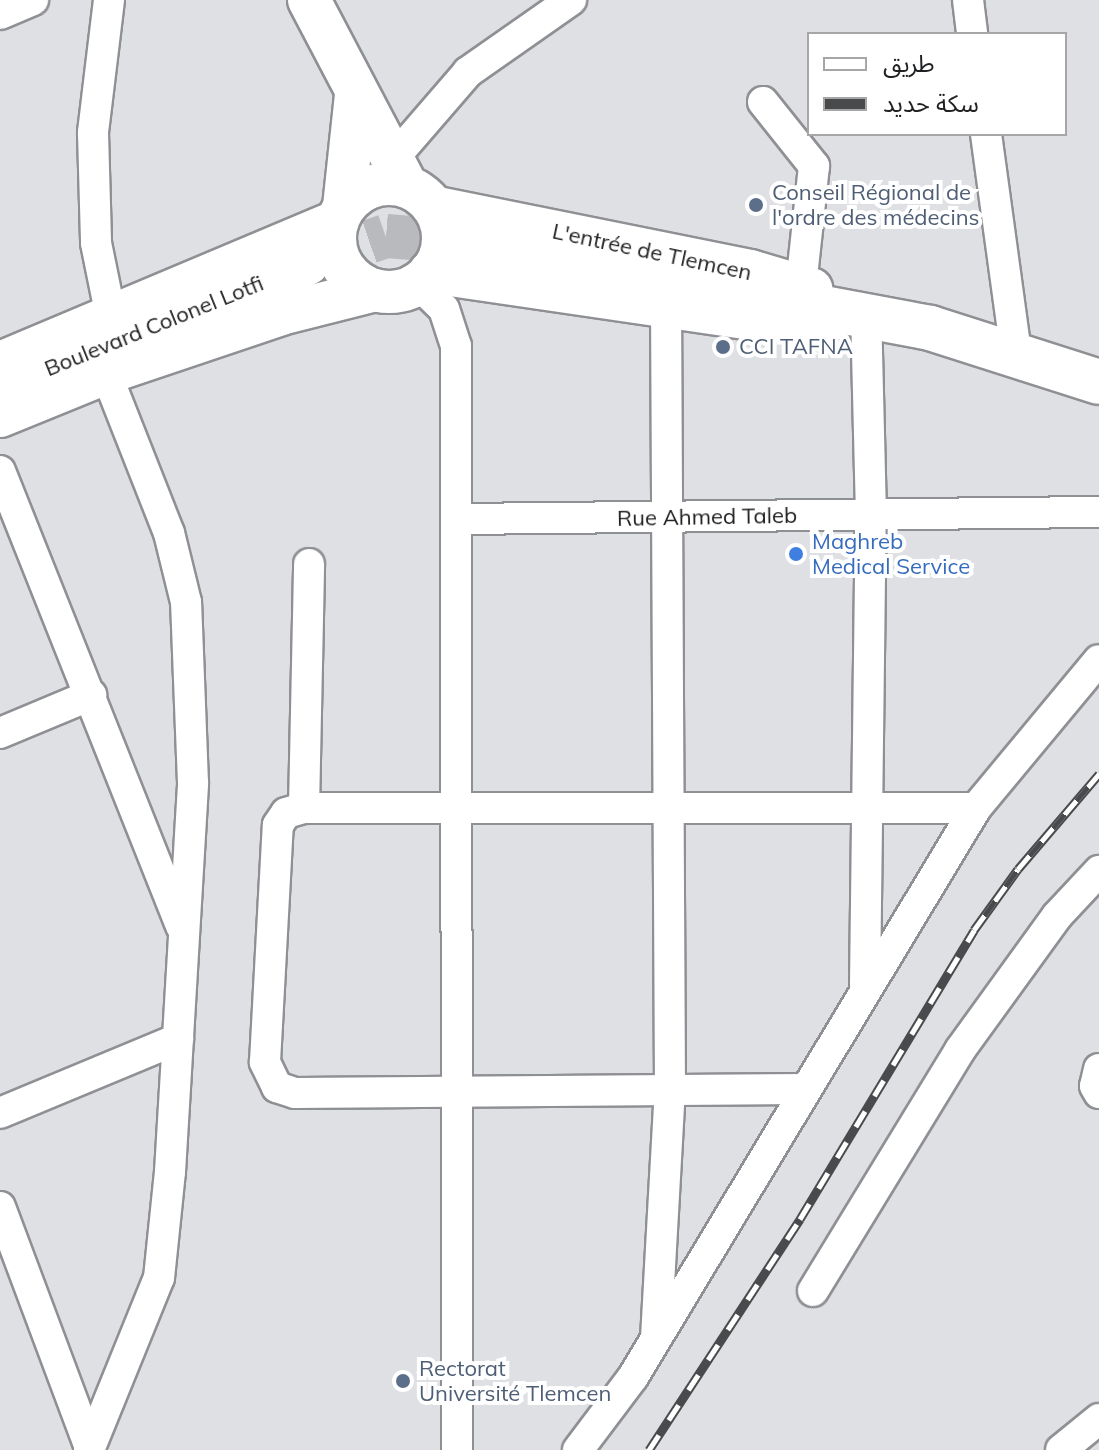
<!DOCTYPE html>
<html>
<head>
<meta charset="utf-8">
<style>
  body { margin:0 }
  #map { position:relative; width:1099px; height:1450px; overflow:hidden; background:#dfe0e4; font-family:Mulish,"Noto Sans Arabic",sans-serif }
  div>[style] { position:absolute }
  .primary-tunnel>* { height:44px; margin-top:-22px; transform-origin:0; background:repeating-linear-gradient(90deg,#b9babd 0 44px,transparent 0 66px) }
  .roads { filter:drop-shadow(2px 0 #8f9094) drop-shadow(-2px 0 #8f9094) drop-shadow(0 2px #8f9094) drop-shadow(0 -2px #8f9094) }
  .minor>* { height:30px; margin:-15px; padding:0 15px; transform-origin:15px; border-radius:15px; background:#fff }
  .secondary>* { height:42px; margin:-21px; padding:0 21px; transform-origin:21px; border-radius:21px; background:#fff }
  .secondary>.ring { margin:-21px; padding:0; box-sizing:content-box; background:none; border:42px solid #fff; border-radius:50% }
  .primary>* { height:44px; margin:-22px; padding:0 22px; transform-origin:22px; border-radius:22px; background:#fff }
  .rail>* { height:9px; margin-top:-4.5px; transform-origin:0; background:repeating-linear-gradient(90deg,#fff 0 18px,#494a4c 0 36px); box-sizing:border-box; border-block:2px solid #494a4c }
  .dots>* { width:22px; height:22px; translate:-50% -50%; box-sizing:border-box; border:4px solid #fff; border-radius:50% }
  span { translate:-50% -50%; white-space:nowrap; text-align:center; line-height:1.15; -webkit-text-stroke:8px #fff; paint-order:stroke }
  .service-label { font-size:22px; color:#4e5e75 }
  .left { translate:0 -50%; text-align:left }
  .street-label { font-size:22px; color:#202123 }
  .shop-label { font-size:22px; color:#366cbe }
  .legend { position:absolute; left:807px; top:32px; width:260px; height:104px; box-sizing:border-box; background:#fff; border:2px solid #a6a6a7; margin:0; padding:10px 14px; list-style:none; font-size:24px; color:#202123 }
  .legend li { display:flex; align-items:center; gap:16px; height:40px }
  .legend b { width:40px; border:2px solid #a6a6a7 }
</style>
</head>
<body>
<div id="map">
  <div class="primary-tunnel">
    <div style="left:307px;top:263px;width:83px;rotate:-18.9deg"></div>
    <div style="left:386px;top:236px;width:90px;rotate:4.4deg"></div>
  </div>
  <div class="roads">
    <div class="minor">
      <div style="left:109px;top:0;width:134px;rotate:96.9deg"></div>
      <div style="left:93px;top:133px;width:110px;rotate:88.4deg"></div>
      <div style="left:96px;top:243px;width:76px;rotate:78.5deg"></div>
      <div style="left:968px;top:0;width:34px;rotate:83deg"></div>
      <div style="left:0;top:14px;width:36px;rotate:-23deg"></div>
      <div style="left:763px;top:102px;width:82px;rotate:51.4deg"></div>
      <div style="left:814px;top:166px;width:120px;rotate:96.2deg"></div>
      <div style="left:986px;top:134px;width:220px;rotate:82.2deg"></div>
      <div style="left:393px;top:159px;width:115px;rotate:-49.2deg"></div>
      <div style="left:468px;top:72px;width:126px;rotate:-35deg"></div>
      <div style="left:417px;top:283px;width:37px;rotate:44deg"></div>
      <div style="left:444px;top:309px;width:39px;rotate:72deg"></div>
      <div style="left:456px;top:346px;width:1104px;rotate:89.95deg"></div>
      <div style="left:0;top:471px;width:490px;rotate:68.3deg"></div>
      <div style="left:459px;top:519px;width:640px;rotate:-0.63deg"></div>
      <div style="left:0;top:733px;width:99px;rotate:-22.7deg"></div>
      <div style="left:304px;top:808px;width:244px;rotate:-88.8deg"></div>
      <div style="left:865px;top:985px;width:470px;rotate:-89.3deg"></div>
      <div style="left:871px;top:515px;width:200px;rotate:-91.4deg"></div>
      <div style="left:1099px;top:1069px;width:17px;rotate:103deg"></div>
      <div style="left:1095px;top:1086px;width:8px;rotate:60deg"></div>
      <div style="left:806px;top:1089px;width:511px;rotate:179.55deg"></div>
      <div style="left:295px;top:1093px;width:19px;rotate:-162deg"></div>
      <div style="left:277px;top:1087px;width:28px;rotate:-116deg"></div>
      <div style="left:265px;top:1062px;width:237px;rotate:-86.9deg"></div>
      <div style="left:278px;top:825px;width:14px;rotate:-56deg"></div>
      <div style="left:286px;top:813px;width:19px;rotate:-16deg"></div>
      <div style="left:304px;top:808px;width:672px"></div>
      <div style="left:0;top:1113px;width:193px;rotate:-22.6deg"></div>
      <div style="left:0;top:1207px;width:257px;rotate:69.5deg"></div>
      <div style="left:813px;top:1291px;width:282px;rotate:-58.6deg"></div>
      <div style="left:960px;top:1050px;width:165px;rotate:-54.1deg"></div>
      <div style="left:1057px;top:916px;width:62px;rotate:-47deg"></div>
      <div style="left:656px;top:1338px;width:249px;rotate:-86.8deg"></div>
      <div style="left:670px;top:1089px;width:782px;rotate:-90.29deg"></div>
      <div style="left:89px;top:1450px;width:186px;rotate:-67.9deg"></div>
      <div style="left:159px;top:1278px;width:107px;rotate:-84.1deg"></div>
      <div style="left:170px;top:1172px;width:390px;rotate:-86.6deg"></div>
      <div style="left:193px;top:783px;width:181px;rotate:-92.2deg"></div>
      <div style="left:186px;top:602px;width:71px;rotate:-103.8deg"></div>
      <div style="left:169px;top:533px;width:172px;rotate:-111.5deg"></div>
      <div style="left:578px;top:1450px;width:91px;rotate:-53deg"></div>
      <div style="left:633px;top:1377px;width:664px;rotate:-58.92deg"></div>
      <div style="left:976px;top:808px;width:192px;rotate:-50.3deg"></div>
      <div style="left:1061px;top:1450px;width:49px;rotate:-39.2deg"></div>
    </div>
    <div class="secondary">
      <div style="left:309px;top:0;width:211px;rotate:62.3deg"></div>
      <div class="ring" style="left:335px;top:184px;width:66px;height:66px"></div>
      <div style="left:344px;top:207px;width:114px;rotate:-83.9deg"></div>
      <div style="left:433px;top:207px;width:323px;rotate:11.4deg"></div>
      <div style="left:750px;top:271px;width:64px;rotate:16.4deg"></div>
      <div style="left:430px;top:272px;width:339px;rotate:8.3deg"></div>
      <div style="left:765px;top:321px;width:68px;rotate:-1.7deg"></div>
      <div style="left:0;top:363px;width:366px;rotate:-22.8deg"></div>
      <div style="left:0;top:416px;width:114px;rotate:-22.1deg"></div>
      <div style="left:106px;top:373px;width:185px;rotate:-18.6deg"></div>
      <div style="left:281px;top:314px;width:97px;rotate:-14.3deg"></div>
    </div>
    <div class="primary">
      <div style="left:476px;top:243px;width:462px;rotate:10.6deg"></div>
      <div style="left:930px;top:328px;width:177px;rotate:17.7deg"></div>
      <div style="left:0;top:389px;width:332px;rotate:-22.3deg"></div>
    </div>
  </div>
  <div class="rail">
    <div style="left:649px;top:1450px;width:276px;rotate:-56.8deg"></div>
    <div style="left:800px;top:1219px;width:337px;rotate:-58.9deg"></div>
    <div style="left:974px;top:930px;width:75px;rotate:-54.2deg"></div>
    <div style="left:1018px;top:869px;width:125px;rotate:-49.5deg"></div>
  </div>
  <div class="dots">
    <div style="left:756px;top:205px;background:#5c6f8a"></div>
    <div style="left:723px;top:347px;background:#5c6f8a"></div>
    <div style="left:796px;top:554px;background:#3f7fe0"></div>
    <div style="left:403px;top:1381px;background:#5c6f8a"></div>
  </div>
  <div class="service-label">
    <span class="left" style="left:772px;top:205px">Conseil Régional de<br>l'ordre des médecins</span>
    <span class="left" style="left:739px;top:347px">CCI TAFNA</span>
    <span class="left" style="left:419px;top:1381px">Rectorat<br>Université Tlemcen</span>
  </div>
  <div class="street-label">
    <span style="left:652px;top:252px;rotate:12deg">L'entrée de Tlemcen</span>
    <span style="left:154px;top:326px;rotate:-22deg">Boulevard Colonel Lotfi</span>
    <span style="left:707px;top:517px;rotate:-1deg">Rue Ahmed Taleb</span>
  </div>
  <div class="shop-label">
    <span class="left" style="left:812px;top:554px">Maghreb<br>Medical Service</span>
  </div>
  <ul class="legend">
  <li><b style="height:10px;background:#fff"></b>طريق</li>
  <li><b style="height:10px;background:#494a4c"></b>سكة حديد</li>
  </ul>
</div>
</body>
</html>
